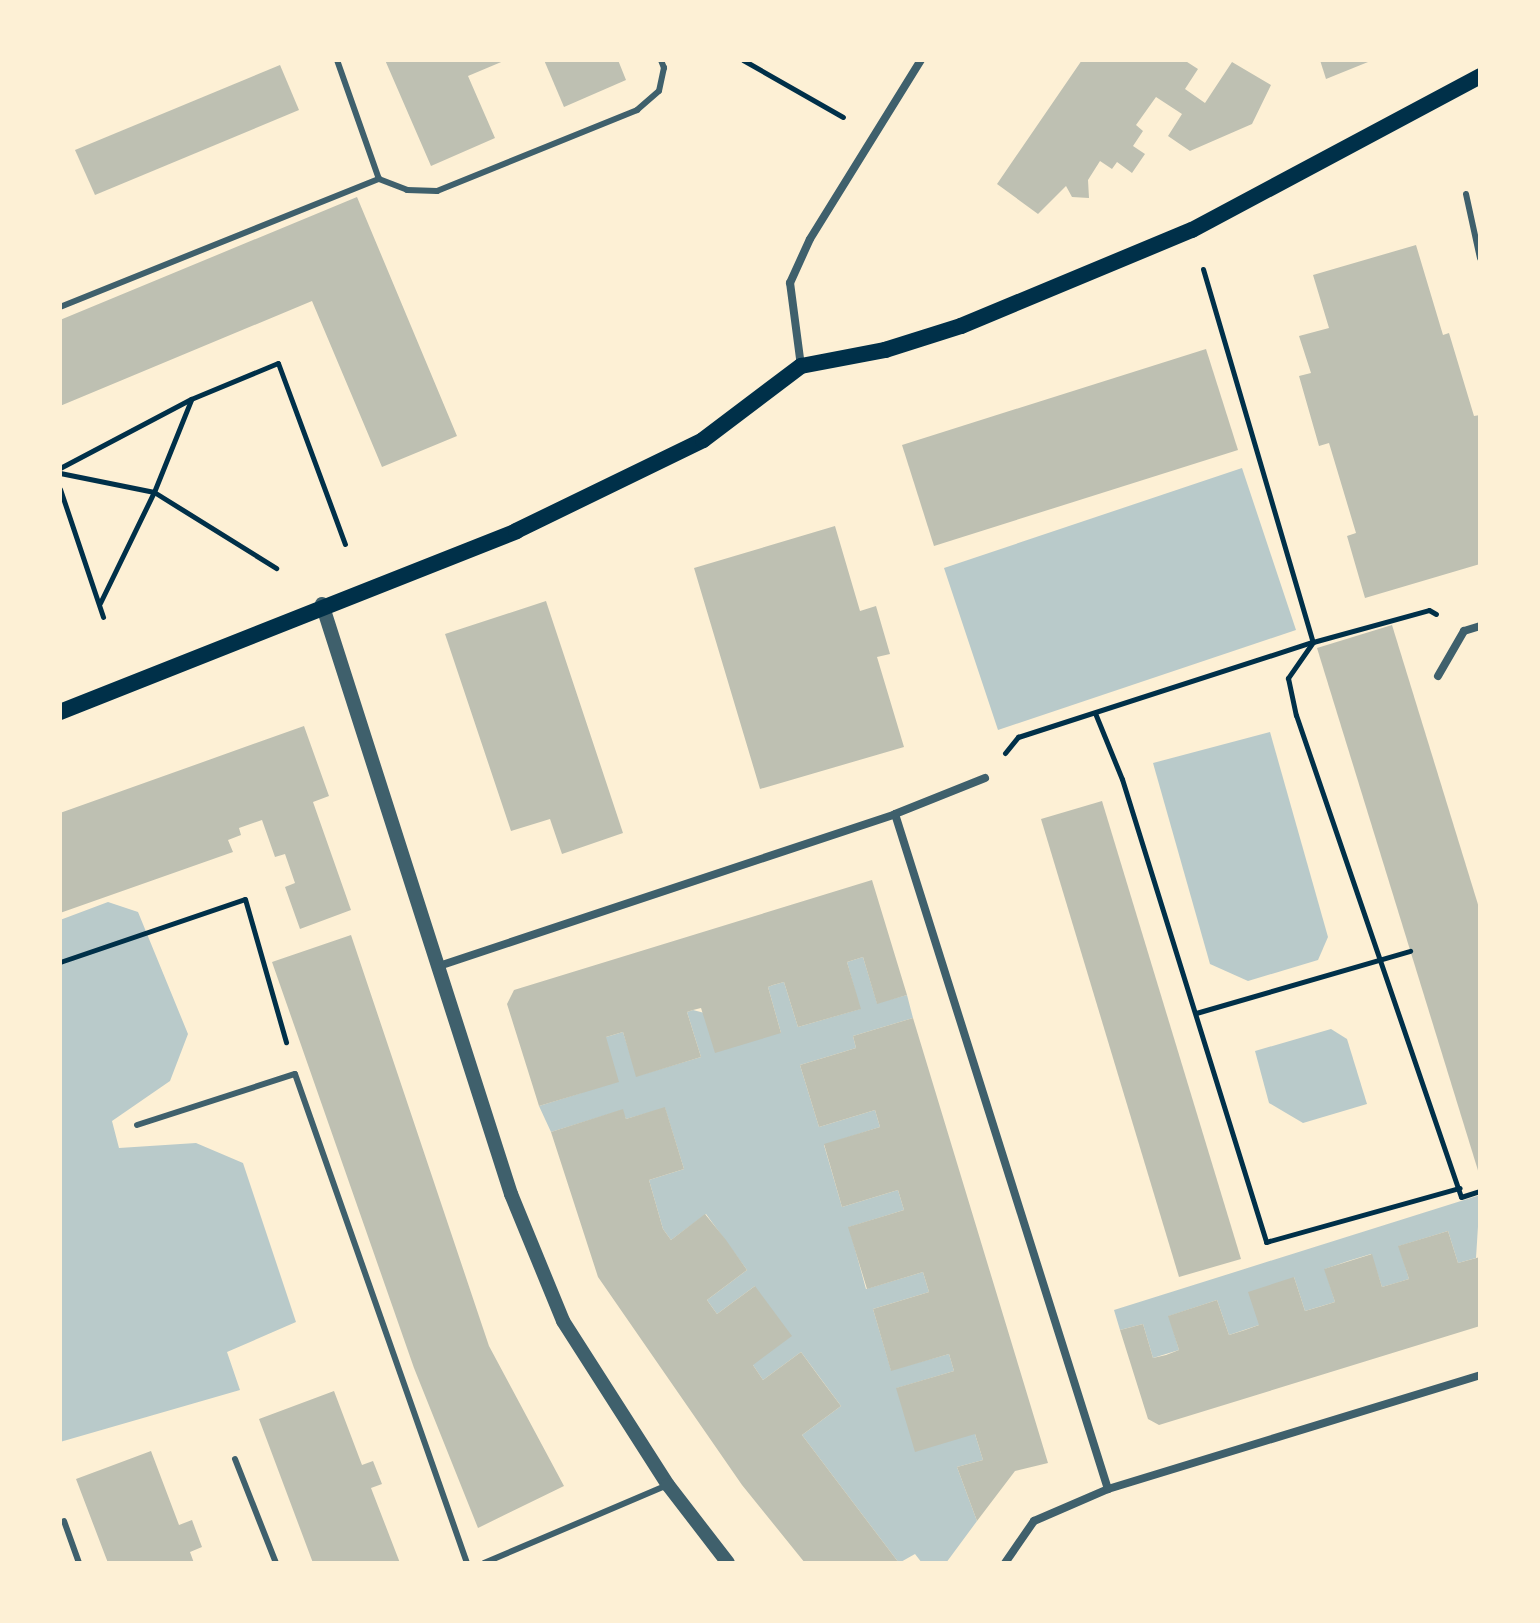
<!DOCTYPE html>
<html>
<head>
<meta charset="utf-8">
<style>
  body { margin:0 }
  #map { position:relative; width:1540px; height:1623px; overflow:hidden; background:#fdf0d5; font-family:"Noto Serif",serif }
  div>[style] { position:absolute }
  .green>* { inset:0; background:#b9caca }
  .building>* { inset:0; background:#bec0b2 }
  .path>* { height:5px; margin:-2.5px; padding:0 2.5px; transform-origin:2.5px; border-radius:2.5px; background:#003049 }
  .service>* { height:6px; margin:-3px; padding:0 3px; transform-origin:3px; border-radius:3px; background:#3f606c }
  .minor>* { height:8px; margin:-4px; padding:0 4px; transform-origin:4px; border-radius:4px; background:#3f606c }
  .tertiary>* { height:14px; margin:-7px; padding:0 7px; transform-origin:7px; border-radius:7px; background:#3f606c }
  .secondary>* { height:16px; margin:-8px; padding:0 8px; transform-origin:8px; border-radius:8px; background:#003049 }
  span { translate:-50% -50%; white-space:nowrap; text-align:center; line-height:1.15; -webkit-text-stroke:6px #fdf0d5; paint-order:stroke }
  .frame { position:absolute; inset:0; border:62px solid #fdf0d5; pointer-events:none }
</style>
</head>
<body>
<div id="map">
  <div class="green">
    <div style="clip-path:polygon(1242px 468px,1296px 630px,998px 730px,944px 568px)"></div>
    <div style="clip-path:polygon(1270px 732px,1328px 937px,1318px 960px,1248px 981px,1210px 964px,1153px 763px)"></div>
    <div style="clip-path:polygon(108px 902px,138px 912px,188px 1034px,170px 1081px,112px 1121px,119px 1148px,196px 1143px,243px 1163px,296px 1322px,227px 1352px,240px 1390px,60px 1442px,60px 920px)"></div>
    <div style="clip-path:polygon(863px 957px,877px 1003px,907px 995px,913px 1018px,853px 1036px,856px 1048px,800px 1065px,819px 1127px,875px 1110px,880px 1127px,824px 1145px,842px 1207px,898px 1190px,904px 1210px,849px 1227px,866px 1289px,923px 1272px,929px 1292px,873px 1309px,891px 1370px,949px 1354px,952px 1364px,954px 1371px,897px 1388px,975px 1434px,983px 1460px,957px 1467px,977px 1521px,946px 1563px,922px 1563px,915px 1554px,899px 1563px,802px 1435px,841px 1406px,801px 1352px,763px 1380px,753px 1365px,755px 1286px,717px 1314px,707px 1300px,747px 1270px,706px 1214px,671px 1240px,663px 1229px,649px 1180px,684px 1169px,665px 1108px,626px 1119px,622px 1110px,551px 1132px,539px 1106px,581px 1093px,606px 1037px,623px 1032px,637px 1076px,701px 1057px,687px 1012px,693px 1010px,781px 1033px,768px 987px,773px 985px,784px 982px,798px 1027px,860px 1009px,847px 962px)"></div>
    <div style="clip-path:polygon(1331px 1029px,1347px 1039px,1367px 1104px,1303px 1123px,1269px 1103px,1255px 1051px)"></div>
    <div style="clip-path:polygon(1480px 1195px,1476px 1258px,1458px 1263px,1448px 1231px,1399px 1246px,1409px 1279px,1396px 1283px,1382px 1287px,1371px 1254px,1348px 1261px,1325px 1269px,1335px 1302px,1305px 1311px,1294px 1277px,1259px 1325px,1229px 1335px,1217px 1300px,1169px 1316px,1179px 1350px,1153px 1358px,1143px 1324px,1120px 1330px,1114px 1310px)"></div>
  </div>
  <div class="building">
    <div style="clip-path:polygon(385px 60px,506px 60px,468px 76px,495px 138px,431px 166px)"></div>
    <div style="clip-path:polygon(544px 60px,618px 60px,626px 80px,564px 107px)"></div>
    <div style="clip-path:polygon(1082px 60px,1184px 60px,1198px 69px,1185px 89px,1205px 103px,1232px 62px,1271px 85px,1252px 124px,1190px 151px,1168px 136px,1182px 114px,1156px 97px,1136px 125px,1143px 131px,1133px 146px,1145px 154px,1132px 173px,1117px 162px,1112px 169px,1100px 161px,1088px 180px,1089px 198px,1072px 197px,1066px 186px,1038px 214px,997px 184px)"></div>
    <div style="clip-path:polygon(1320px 60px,1373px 60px,1326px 79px)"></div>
    <div style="clip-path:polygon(280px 65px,299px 110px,95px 195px,75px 150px)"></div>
    <div style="clip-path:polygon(357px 197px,457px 436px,382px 467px,312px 301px,60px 406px,60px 320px)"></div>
    <div style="clip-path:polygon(1416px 245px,1443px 335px,1449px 333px,1474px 416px,1480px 415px,1480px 564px,1365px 598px,1347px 536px,1356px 533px,1329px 443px,1319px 446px,1299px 376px,1311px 373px,1299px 336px,1329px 328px,1313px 275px)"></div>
    <div style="clip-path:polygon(1206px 349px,1238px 450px,934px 546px,902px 445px)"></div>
    <div style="clip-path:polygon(835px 526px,860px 611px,876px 606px,890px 654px,877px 657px,904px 747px,760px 789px,694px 568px)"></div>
    <div style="clip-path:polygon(546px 601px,623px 833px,562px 854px,550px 819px,511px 831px,445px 634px)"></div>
    <div style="clip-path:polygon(1392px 625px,1480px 911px,1480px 1177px,1317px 648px)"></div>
    <div style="clip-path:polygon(304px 726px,329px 796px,313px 802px,351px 910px,300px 929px,285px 887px,295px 883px,285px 854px,275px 857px,262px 820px,239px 828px,241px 835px,228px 840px,233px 852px,60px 913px,60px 813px)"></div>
    <div style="clip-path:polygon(1102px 801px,1241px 1259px,1179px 1277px,1041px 819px)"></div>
    <div style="clip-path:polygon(872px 880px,907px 995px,877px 1004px,863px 957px,847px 962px,861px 1009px,798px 1027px,784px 982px,773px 985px,768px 987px,781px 1033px,715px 1053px,701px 1008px,693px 1010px,687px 1012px,701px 1057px,636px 1077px,623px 1032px,606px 1037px,619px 1082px,539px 1106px,507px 1004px,514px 990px)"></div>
    <div style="clip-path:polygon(351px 935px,489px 1346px,564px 1486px,478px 1528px,414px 1368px,272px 962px)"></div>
    <div style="clip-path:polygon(913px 1018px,1048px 1463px,1015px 1471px,977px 1521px,957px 1467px,983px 1460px,975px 1434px,915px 1452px,896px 1388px,954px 1371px,949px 1354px,891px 1371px,873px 1309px,929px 1292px,923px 1272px,867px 1289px,848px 1227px,904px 1210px,898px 1190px,842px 1207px,824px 1144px,880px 1127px,875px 1110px,819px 1127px,800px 1065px,856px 1048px,853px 1036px)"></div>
    <div style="clip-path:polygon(665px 1107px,684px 1169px,649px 1180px,663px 1229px,671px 1240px,705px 1214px,726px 1240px,747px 1270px,707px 1300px,717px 1314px,755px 1286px,792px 1336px,753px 1365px,763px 1380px,801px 1352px,820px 1378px,841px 1406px,802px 1435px,899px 1563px,805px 1563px,742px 1485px,598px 1277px,551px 1132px,623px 1109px,626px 1119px)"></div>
    <div style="clip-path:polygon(1448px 1231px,1458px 1263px,1480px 1257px,1480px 1326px,1159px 1425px,1148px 1419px,1120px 1330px,1143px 1324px,1153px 1358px,1166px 1355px,1179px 1350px,1168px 1316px,1217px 1300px,1229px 1335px,1245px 1330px,1259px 1325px,1248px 1292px,1294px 1277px,1305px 1311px,1322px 1306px,1335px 1302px,1324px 1269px,1372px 1254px,1382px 1287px,1409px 1279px,1398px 1246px)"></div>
    <div style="clip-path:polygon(334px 1391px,362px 1465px,373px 1461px,382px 1484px,371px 1488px,400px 1563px,313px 1563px,259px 1419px)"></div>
    <div style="clip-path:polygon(151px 1451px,179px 1525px,192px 1520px,202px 1547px,190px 1552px,194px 1563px,108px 1563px,76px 1479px)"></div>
  </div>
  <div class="path">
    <div style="left:743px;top:60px;width:115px;rotate:29.7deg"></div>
    <div style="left:1203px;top:269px;width:389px;rotate:73.6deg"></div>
    <div style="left:1313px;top:642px;width:44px;rotate:124.8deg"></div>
    <div style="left:1288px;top:678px;width:38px;rotate:78deg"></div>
    <div style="left:1296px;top:715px;width:509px;rotate:71.1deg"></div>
    <div style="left:1461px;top:1197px;width:20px;rotate:-18deg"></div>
    <div style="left:60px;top:468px;width:148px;rotate:-27.8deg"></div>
    <div style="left:191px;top:399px;width:94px;rotate:-22.5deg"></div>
    <div style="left:278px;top:363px;width:193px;rotate:69.7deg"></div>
    <div style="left:60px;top:473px;width:96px;rotate:11.4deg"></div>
    <div style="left:154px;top:492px;width:144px;rotate:31.9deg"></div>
    <div style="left:60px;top:489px;width:135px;rotate:71.4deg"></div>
    <div style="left:100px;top:603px;width:123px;rotate:-64.1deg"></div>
    <div style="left:154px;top:492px;width:99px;rotate:-68.1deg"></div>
    <div style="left:1095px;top:713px;width:71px;rotate:67.8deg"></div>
    <div style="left:1122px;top:779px;width:485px;rotate:72.7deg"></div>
    <div style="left:1266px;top:1242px;width:201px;rotate:-15.6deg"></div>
    <div style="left:1005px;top:753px;width:21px;rotate:-51deg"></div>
    <div style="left:1018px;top:737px;width:310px;rotate:-17.9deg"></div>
    <div style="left:1313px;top:642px;width:120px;rotate:-15.4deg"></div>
    <div style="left:1429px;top:610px;width:8px;rotate:30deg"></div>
    <div style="left:60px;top:962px;width:195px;rotate:-18.8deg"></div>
    <div style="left:245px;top:899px;width:149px;rotate:74deg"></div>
    <div style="left:1196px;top:1013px;width:223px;rotate:-16.2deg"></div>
  </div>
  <div class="service">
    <div style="left:337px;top:60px;width:126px;rotate:70.6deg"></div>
    <div style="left:379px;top:179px;width:30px;rotate:21deg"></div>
    <div style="left:407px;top:190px;width:30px;rotate:2deg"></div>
    <div style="left:437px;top:191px;width:216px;rotate:-22deg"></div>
    <div style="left:637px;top:110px;width:29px;rotate:-41deg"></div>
    <div style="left:659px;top:91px;width:24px;rotate:-78deg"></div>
    <div style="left:664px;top:68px;width:9px;rotate:-111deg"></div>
    <div style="left:1466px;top:194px;width:66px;rotate:77.7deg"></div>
    <div style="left:60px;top:307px;width:344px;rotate:-21.9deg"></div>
    <div style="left:137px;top:1125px;width:166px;rotate:-17.9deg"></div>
    <div style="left:295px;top:1074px;width:518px;rotate:70.62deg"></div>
    <div style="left:235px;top:1459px;width:112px;rotate:68.5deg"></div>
    <div style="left:64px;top:1521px;width:45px;rotate:70.3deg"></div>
    <div style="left:484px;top:1563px;width:200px;rotate:-23deg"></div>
  </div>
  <div class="minor">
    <div style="left:801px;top:366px;width:84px;rotate:-97.5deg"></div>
    <div style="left:790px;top:283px;width:48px;rotate:-65.6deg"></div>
    <div style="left:810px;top:239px;width:211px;rotate:-58.2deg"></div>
    <div style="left:1438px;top:676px;width:52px;rotate:-60deg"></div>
    <div style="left:1464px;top:631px;width:17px;rotate:-17deg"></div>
    <div style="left:895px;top:814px;width:708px;rotate:72.49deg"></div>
    <div style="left:439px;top:966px;width:481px;rotate:-18.4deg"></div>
    <div style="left:895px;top:814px;width:97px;rotate:-21.8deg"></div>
    <div style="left:1005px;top:1563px;width:51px;rotate:-55.4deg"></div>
    <div style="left:1034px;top:1521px;width:81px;rotate:-23.4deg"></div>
    <div style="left:1108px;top:1489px;width:389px;rotate:-17deg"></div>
  </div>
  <div class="tertiary">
    <div style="left:322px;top:604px;width:620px;rotate:72.24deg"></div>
    <div style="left:511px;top:1194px;width:137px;rotate:67.7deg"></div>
    <div style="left:563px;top:1321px;width:195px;rotate:57.4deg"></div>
    <div style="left:668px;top:1485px;width:98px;rotate:52.4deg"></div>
  </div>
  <div class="secondary">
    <div style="left:60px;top:712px;width:491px;rotate:-21.6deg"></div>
    <div style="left:516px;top:531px;width:208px;rotate:-25.9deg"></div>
    <div style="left:703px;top:440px;width:123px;rotate:-37.1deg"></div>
    <div style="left:801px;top:366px;width:86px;rotate:-10.8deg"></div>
    <div style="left:885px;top:350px;width:80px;rotate:-17.5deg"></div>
    <div style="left:961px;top:326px;width:250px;rotate:-22.6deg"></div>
    <div style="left:1192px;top:230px;width:327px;rotate:-28.1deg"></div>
  </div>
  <div class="frame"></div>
</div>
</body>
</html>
